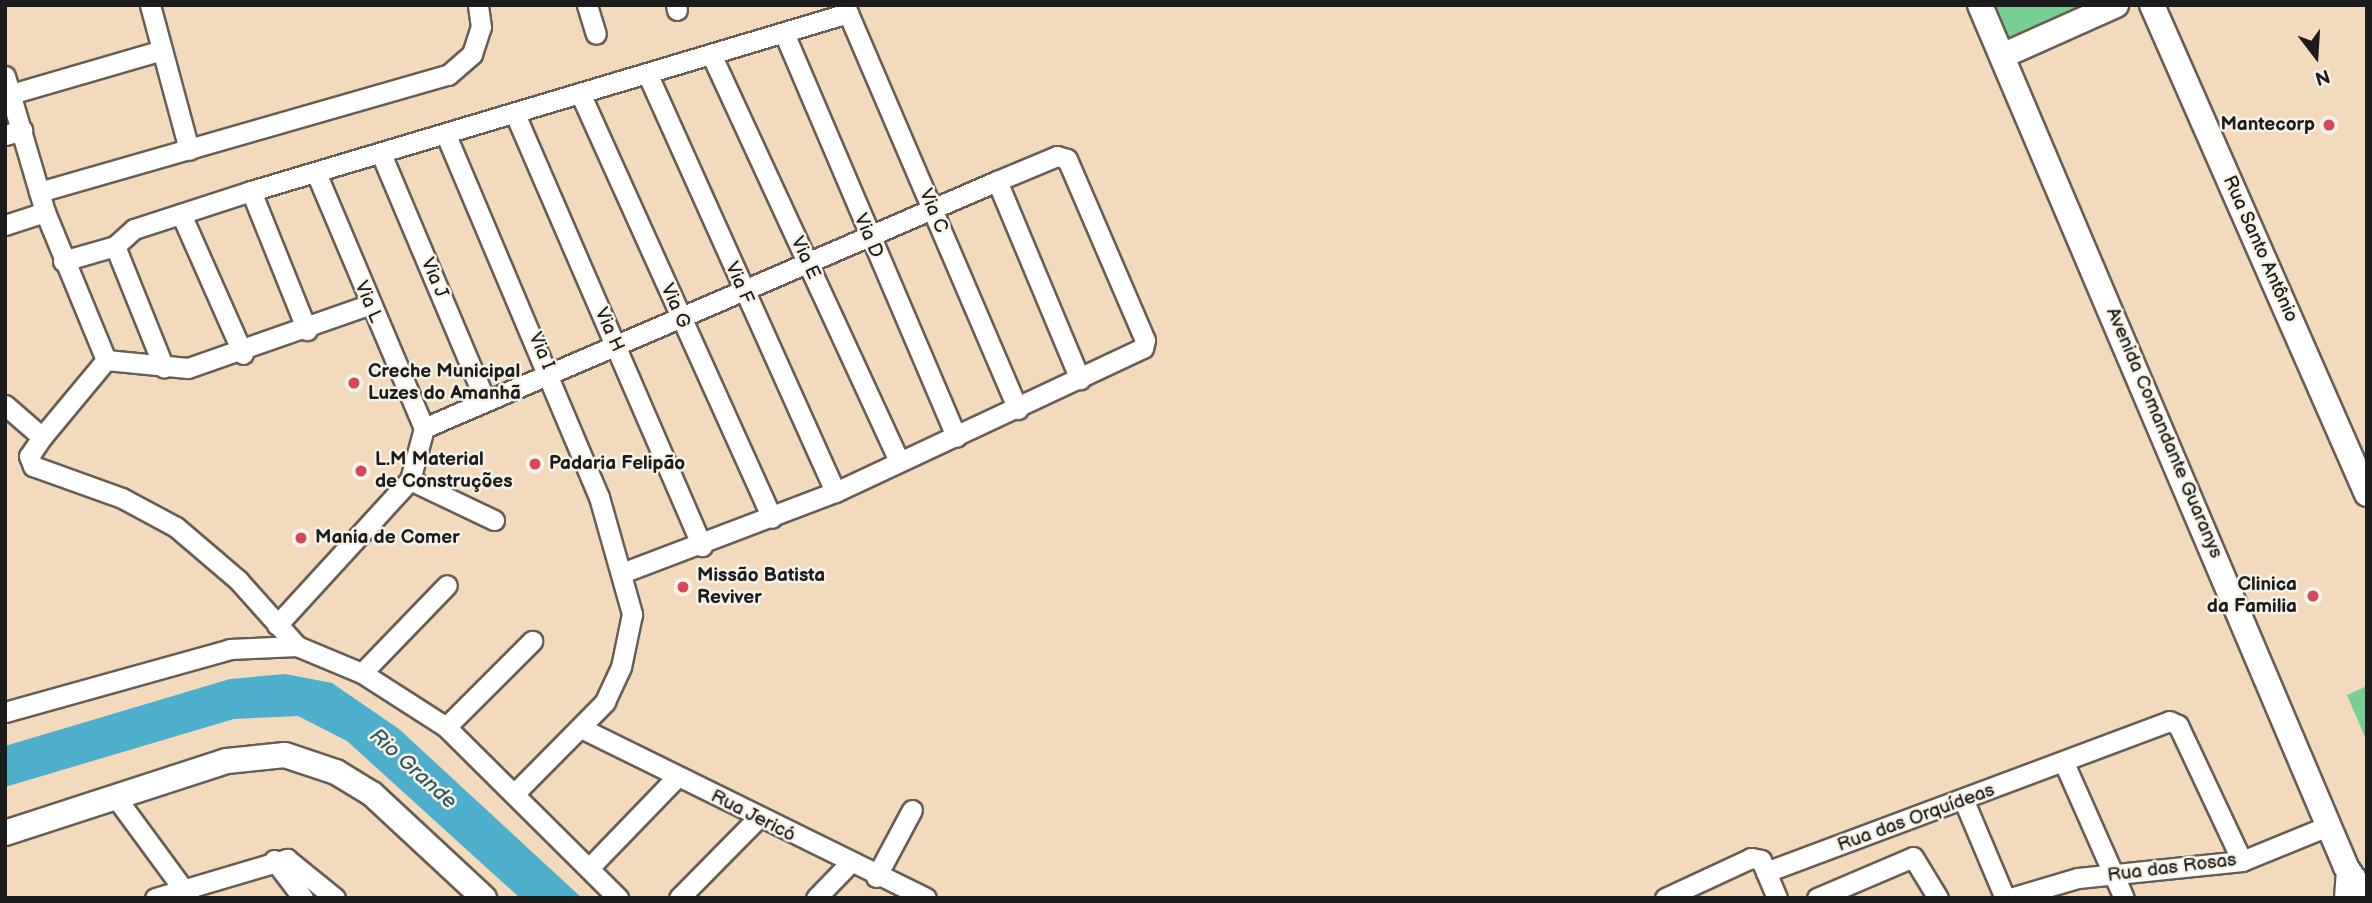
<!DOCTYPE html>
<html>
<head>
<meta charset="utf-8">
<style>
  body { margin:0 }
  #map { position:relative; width:2372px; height:903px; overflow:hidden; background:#f4dabd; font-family:"Balsamiq Sans",sans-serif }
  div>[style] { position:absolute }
  .green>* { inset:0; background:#78cf94 }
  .water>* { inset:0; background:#4eafcd }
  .roads { filter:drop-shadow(2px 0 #685e54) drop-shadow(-2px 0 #685e54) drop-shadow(0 2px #685e54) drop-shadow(0 -2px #685e54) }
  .minor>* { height:19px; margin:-9.5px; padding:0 9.5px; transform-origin:9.5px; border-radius:9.5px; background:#fff }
  .tertiary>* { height:24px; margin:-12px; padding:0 12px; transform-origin:12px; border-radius:12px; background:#fff }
  .dots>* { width:19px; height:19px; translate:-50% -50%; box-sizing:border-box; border:4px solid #f7f3e8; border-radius:50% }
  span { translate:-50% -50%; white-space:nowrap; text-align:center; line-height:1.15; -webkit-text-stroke:5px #f7f3e8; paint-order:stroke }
  .poi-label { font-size:19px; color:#1c1c1c; font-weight:700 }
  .right { translate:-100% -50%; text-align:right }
  .left { translate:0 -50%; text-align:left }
  .street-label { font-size:19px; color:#1c1c1c }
  .water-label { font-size:21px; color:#305763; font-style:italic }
  .frame { position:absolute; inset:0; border:7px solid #1c1c1c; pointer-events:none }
  .north { position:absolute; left:2281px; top:21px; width:70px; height:70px; -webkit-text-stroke:5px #f7f3e8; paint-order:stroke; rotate:163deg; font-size:19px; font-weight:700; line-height:28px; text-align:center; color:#1c1c1c }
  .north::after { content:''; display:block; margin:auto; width:24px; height:32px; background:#1c1c1c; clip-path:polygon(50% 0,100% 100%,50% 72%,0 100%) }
</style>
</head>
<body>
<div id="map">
  <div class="green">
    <div style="clip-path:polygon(1985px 5px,2089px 5px,2002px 42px)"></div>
    <div style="clip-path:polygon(2367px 686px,2367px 742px,2347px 695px)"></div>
  </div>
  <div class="water">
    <div style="clip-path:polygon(285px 674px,332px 683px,399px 729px,582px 898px,520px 898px,347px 741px,298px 716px,234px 719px,5px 787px,5px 746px,230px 679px)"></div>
  </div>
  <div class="roads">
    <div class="minor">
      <div style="left:150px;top:5px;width:150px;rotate:74.9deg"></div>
      <div style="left:587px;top:5px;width:30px;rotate:73deg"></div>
      <div style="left:676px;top:5px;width:5px;rotate:79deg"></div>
      <div style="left:784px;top:33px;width:439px;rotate:66.9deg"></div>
      <div style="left:711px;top:54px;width:448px;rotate:65.2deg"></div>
      <div style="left:647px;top:73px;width:459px;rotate:65.8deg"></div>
      <div style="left:5px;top:76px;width:142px;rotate:73.6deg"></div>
      <div style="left:45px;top:212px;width:160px;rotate:67.6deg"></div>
      <div style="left:580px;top:93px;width:466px;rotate:65.7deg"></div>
      <div style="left:11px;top:94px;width:157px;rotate:-16.2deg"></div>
      <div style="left:515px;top:114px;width:471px;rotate:66.6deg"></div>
      <div style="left:5px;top:135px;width:18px;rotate:-16deg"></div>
      <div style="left:446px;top:135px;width:393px;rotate:67.1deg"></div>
      <div style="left:599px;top:497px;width:122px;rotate:74.2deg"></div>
      <div style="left:632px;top:614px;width:54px;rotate:101.7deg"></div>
      <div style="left:621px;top:667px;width:38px;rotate:115deg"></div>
      <div style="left:605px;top:702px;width:125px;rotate:134.7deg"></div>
      <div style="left:382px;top:156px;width:265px;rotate:67.1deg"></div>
      <div style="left:317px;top:175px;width:275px;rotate:67.1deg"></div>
      <div style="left:997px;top:181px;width:215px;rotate:67.3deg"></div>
      <div style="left:251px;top:191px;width:150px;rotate:68.1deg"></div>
      <div style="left:39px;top:192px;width:425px;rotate:-16deg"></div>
      <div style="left:448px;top:75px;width:32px;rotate:-41deg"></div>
      <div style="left:472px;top:54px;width:28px;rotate:-72deg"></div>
      <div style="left:481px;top:27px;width:22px;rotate:-98deg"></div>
      <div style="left:181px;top:214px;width:153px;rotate:66.1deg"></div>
      <div style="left:5px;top:225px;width:42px;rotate:-18deg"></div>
      <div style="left:115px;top:246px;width:131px;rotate:68.1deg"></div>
      <div style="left:63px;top:261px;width:54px;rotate:-16.1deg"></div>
      <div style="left:115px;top:246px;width:25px;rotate:-42deg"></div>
      <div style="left:134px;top:229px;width:123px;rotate:-18deg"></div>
      <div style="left:251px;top:191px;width:623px;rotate:-16.6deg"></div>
      <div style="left:848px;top:13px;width:431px;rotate:66.8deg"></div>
      <div style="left:106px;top:360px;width:100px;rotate:129.7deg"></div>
      <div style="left:42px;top:437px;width:23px;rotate:124deg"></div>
      <div style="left:29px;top:456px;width:11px;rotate:68deg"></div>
      <div style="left:33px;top:466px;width:95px;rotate:19.8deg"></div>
      <div style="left:122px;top:498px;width:61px;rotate:28.2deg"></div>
      <div style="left:176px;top:527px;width:82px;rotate:40.5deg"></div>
      <div style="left:238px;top:580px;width:89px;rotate:48.2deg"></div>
      <div style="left:297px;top:646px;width:70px;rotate:22.6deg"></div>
      <div style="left:362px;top:673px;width:100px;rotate:32.7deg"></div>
      <div style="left:446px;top:727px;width:243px;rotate:44.8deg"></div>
      <div style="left:106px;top:360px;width:82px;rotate:5.6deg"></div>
      <div style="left:188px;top:368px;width:191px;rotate:-19.3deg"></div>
      <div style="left:5px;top:405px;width:49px;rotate:40.9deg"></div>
      <div style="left:410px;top:480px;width:93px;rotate:25.5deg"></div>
      <div style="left:277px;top:625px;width:197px;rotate:-47.5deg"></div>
      <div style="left:410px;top:480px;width:54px;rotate:-74.9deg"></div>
      <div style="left:424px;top:428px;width:624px;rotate:-23.32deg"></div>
      <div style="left:997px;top:181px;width:65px;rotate:-22.6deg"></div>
      <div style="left:1057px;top:156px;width:10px;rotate:17deg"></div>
      <div style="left:1067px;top:159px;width:197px;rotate:66.7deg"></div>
      <div style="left:1145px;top:340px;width:8px;rotate:104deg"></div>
      <div style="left:1143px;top:348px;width:340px;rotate:154.9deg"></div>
      <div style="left:835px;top:492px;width:226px;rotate:159.2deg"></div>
      <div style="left:362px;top:673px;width:122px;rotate:-46deg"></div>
      <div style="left:5px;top:712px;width:234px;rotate:-15.6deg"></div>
      <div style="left:230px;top:649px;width:67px;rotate:-2.6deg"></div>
      <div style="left:446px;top:727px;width:122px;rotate:-45deg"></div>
      <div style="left:583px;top:729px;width:382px;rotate:26.2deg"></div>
      <div style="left:2065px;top:765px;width:145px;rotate:66.1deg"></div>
      <div style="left:117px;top:799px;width:122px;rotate:53.7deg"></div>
      <div style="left:1964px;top:801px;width:105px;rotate:67.1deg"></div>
      <div style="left:274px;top:860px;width:48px;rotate:52.7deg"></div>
      <div style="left:589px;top:868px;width:127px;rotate:-46deg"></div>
      <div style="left:1766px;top:872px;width:28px;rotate:67deg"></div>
      <div style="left:876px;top:877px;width:76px;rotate:-61.8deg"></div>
      <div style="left:155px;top:898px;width:138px;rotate:-16.5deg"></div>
      <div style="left:287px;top:859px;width:62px;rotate:39.1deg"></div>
      <div style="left:679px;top:898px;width:111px;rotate:-45.4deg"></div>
      <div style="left:816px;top:898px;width:47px;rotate:-45.9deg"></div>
      <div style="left:1665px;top:898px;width:95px;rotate:-24.9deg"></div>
      <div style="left:1751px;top:858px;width:10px;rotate:11deg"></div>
      <div style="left:1761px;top:860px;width:13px;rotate:67deg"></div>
      <div style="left:1766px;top:872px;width:430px;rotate:-20.5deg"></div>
      <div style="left:2169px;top:721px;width:10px;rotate:24deg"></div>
      <div style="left:2178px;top:725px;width:150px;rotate:64.8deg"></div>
      <div style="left:1817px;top:898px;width:104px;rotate:-23.1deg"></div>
      <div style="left:1913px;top:857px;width:48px;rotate:58.6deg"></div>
      <div style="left:2010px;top:898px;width:71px;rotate:-16.4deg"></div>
      <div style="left:2078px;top:878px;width:165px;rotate:-5.9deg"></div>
      <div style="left:2242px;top:861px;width:95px;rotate:-22.2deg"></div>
      <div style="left:2344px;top:898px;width:31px;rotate:-86deg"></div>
    </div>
    <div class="tertiary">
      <div style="left:1980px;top:5px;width:936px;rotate:66.99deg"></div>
      <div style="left:2346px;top:867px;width:37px;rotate:56deg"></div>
      <div style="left:2152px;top:5px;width:534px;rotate:66.27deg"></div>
      <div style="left:2002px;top:56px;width:125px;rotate:-24.1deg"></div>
      <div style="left:5px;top:833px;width:233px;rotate:-18deg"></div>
      <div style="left:227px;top:761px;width:58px;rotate:-5.9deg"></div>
      <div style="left:285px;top:755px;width:54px;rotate:18.4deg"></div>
      <div style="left:336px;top:772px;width:42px;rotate:31.4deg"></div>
      <div style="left:372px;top:794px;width:153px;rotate:42.9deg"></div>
    </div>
  </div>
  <div class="dots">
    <div style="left:2329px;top:125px;background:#d1495b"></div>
    <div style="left:354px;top:383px;background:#d1495b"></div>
    <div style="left:535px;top:464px;background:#d1495b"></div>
    <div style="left:361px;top:471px;background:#d1495b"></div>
    <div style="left:301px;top:538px;background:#d1495b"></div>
    <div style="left:683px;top:587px;background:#d1495b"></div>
    <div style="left:2313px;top:596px;background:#d1495b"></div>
  </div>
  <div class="poi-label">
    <span class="right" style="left:2315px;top:125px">Mantecorp</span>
    <span class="left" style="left:368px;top:383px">Creche Municipal<br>Luzes do Amanhã</span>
    <span class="left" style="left:375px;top:471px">L.M Material<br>de Construções</span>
    <span class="left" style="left:549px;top:464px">Padaria Felipão</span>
    <span class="left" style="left:315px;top:538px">Mania de Comer</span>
    <span class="left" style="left:697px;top:587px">Missão Batista<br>Reviver</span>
    <span class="right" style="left:2297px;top:596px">Clinica<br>da Familia</span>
  </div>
  <div class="street-label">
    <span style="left:933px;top:211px;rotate:67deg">Via C</span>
    <span style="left:868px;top:236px;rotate:67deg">Via D</span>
    <span style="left:2260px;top:249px;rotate:66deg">Rua Santo Antônio</span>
    <span style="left:805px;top:258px;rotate:65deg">Via E</span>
    <span style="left:434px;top:278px;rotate:67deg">Via J</span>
    <span style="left:739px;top:283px;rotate:66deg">Via F</span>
    <span style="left:368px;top:302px;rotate:67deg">Via L</span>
    <span style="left:675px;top:306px;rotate:66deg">Via G</span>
    <span style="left:609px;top:330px;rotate:66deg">Via H</span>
    <span style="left:541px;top:351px;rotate:67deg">Via I</span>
    <span style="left:2164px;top:433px;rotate:67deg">Avenida Comandante Guaranys</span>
    <span style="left:753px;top:816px;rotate:27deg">Rua Jericó</span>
    <span style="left:1916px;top:818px;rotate:-20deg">Rua das Orquídeas</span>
    <span style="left:2172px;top:868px;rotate:-7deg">Rua das Rosas</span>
  </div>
  <div class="water-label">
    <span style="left:413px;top:769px;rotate:42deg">Rio Grande</span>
  </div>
  <div class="frame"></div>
  <div class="north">N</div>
</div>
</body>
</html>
